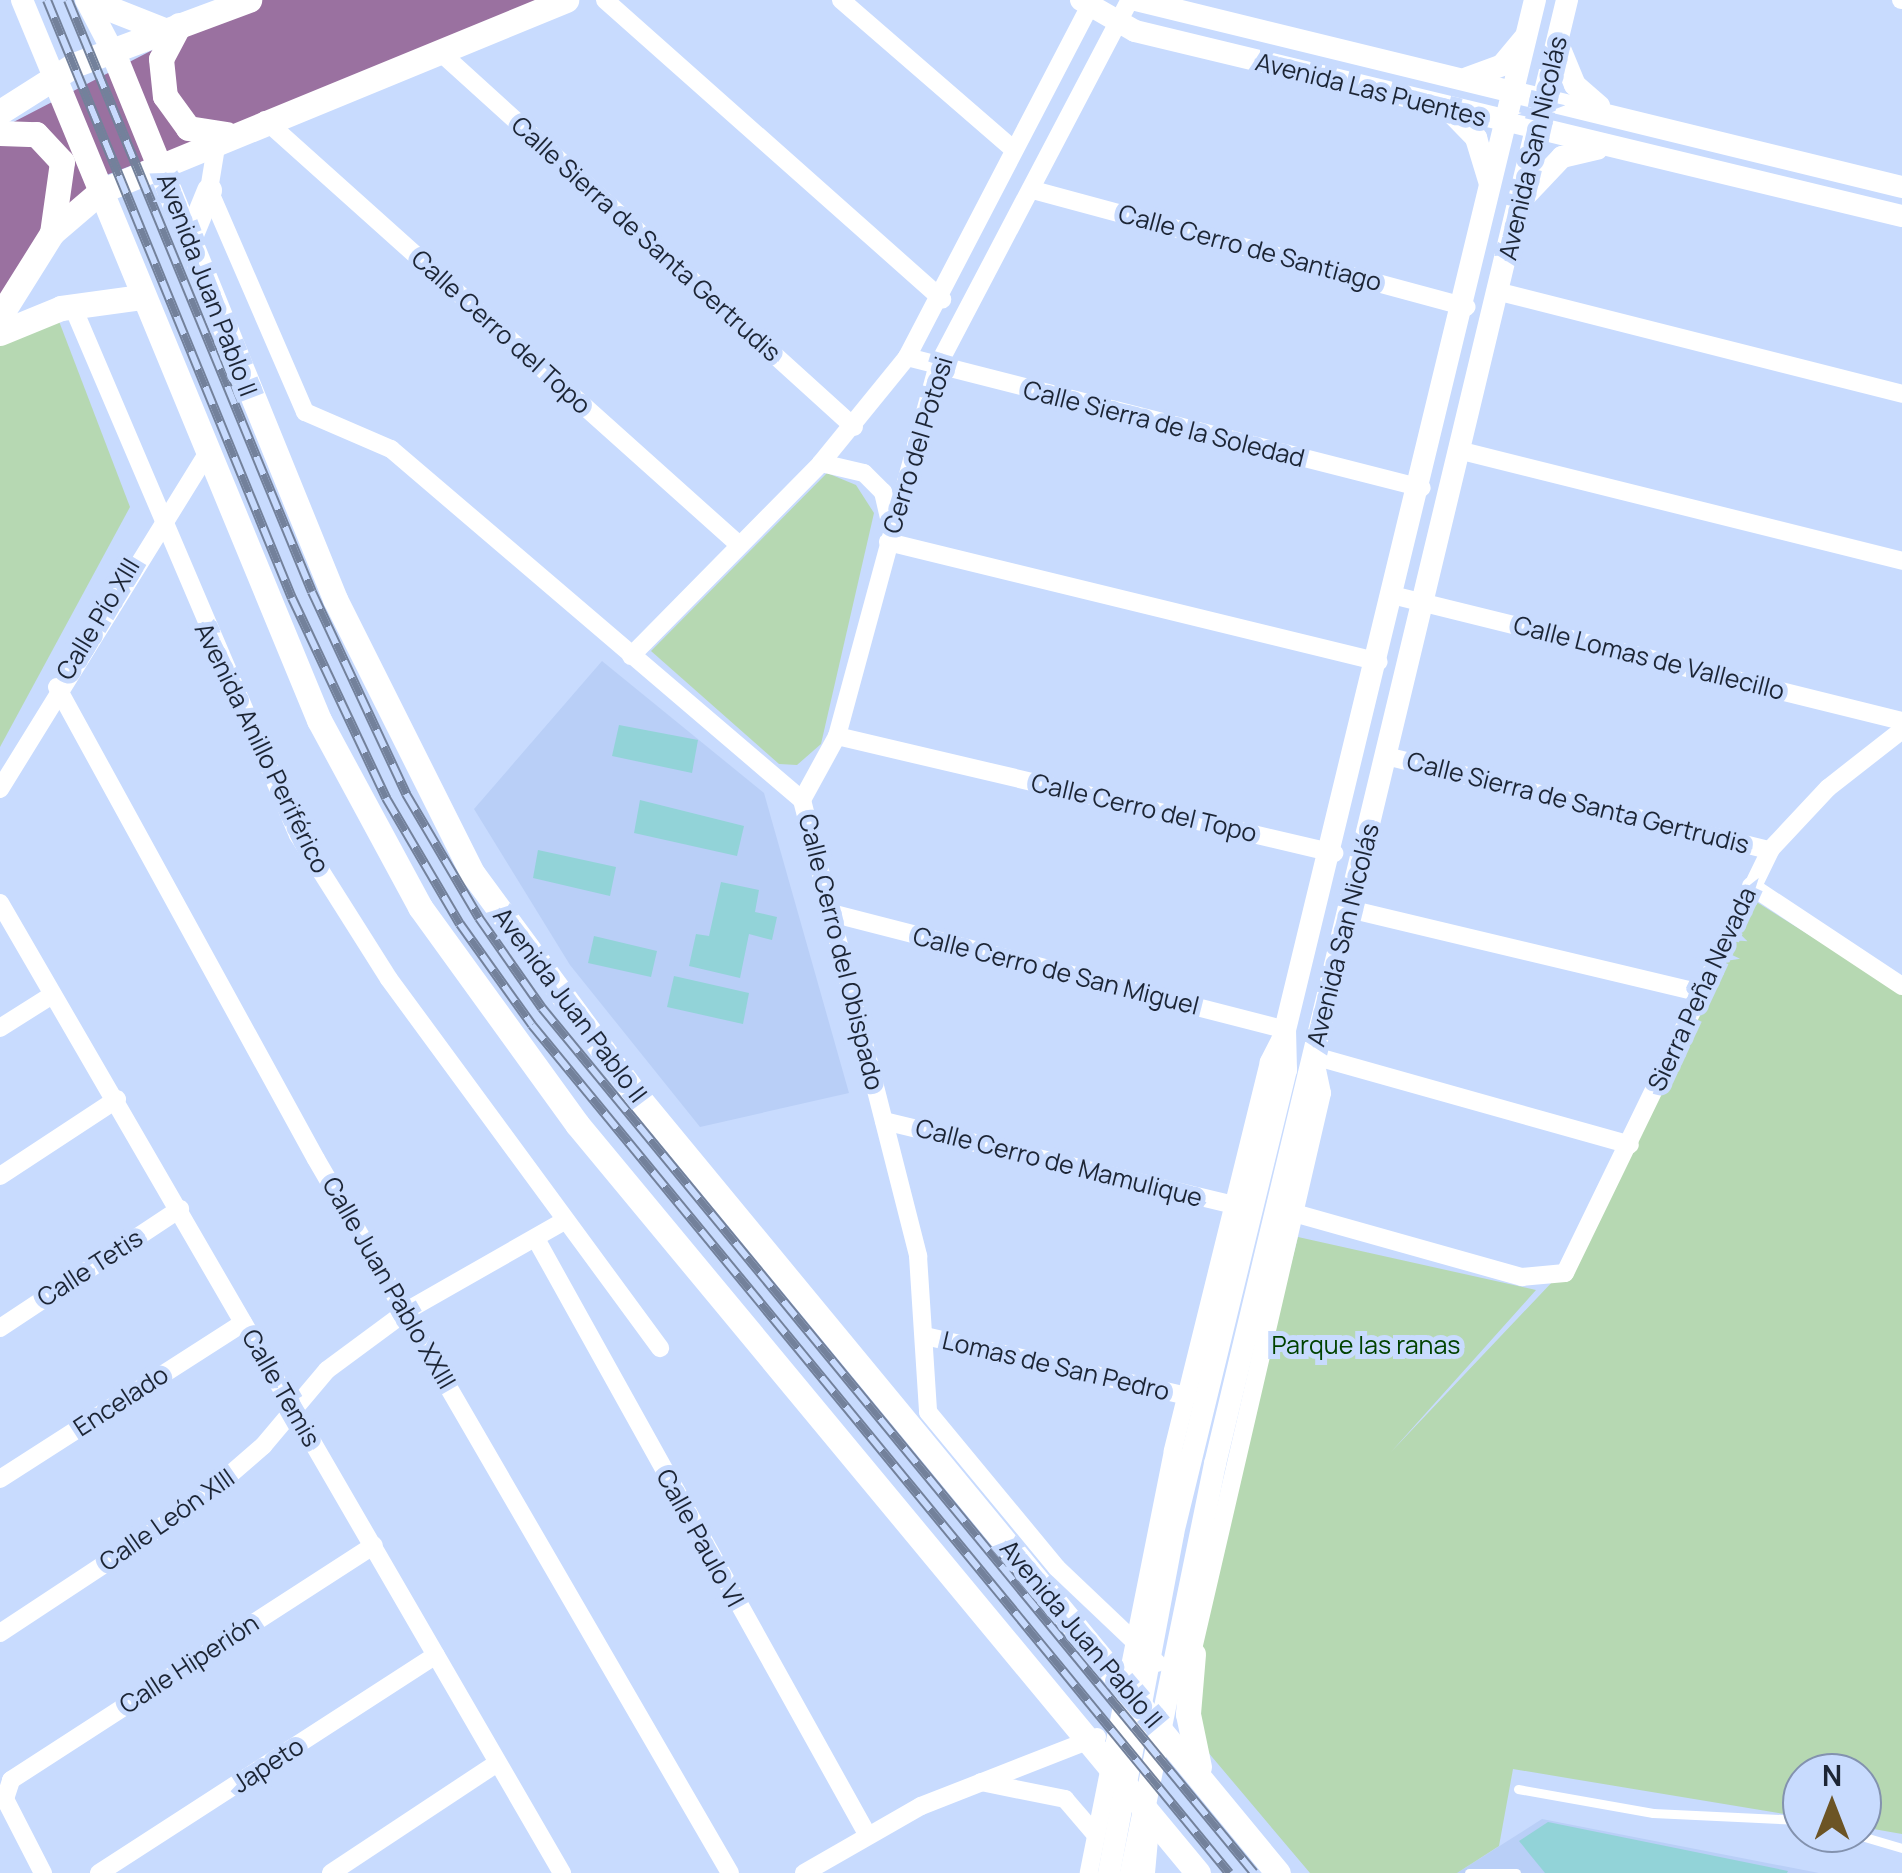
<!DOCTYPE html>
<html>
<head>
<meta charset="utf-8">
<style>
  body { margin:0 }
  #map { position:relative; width:1902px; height:1873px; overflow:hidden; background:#c8dbfe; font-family:Manrope,sans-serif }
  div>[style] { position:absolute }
  .built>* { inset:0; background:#b9cff7 }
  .green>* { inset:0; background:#b6d8b2 }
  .water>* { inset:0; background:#9a71a0 }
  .building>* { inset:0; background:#92d3d8 }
  .service>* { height:9px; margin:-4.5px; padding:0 4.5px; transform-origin:4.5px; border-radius:4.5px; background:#fff }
  .minor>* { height:18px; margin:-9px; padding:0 9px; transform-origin:9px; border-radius:9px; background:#fff }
  .tertiary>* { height:22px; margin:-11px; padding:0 11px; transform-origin:11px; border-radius:11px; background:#fff }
  .secondary>* { height:25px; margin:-12.5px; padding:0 12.5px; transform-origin:12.5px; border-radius:12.5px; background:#fff }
  .rail>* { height:10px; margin-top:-5px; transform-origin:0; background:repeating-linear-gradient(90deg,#c8dbfe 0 19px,#73819b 0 38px); box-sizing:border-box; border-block:2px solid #73819b }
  span { translate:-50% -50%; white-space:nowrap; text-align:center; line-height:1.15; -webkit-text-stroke:10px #c8dbfe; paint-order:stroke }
  .street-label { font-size:25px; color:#1c2535 }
  .park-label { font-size:25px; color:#004200 }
  .north { position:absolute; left:1782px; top:1753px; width:100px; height:100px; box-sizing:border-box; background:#c8dbfe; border:2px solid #8392ae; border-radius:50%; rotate:0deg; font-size:28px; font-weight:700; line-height:40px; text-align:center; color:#1c2535 }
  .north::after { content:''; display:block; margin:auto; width:35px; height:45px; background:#6c5425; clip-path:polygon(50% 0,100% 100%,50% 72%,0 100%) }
</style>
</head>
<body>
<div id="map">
  <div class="built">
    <div style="clip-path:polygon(602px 661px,764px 793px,849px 1093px,700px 1127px,570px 965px,474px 809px)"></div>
    <div style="clip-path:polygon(1542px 1819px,1819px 1873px,1457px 1873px)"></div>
  </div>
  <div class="green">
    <div style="clip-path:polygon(57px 316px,130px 507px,0 747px,0 339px)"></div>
    <div style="clip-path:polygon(827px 473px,856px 485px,874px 513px,821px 744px,797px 765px,779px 764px,651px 651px)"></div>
    <div style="clip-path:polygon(1755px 901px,1902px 993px,1902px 1834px,1862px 1827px,1862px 1773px,1802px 1773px,1802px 1817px,1513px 1769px,1499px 1846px,1457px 1873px,1310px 1873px,1196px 1738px,1185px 1676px,1298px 1237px,1536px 1290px,1391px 1452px,1573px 1260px)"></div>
  </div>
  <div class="water">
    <div style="clip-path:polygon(249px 0,566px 0,96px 179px,0 316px,0 129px)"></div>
  </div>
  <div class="building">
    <div style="clip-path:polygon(619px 725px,698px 740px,692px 773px,612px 756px)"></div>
    <div style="clip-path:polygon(640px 800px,744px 826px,737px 856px,634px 833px)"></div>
    <div style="clip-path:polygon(538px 850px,616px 867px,610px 896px,533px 878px)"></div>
    <div style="clip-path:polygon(721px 882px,759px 890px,755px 912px,777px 917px,772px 940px,749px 934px,740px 978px,689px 966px,696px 934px,709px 936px)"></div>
    <div style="clip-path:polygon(594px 936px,657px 951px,651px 977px,588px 963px)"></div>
    <div style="clip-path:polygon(674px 976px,749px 993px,743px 1024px,667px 1007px)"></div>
    <div style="clip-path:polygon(1548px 1822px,1788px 1871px,1787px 1873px,1545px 1873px,1519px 1841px)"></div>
  </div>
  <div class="service">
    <div style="left:1518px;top:1789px;width:137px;rotate:10.1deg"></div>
    <div style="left:1653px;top:1813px;width:149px;rotate:2.7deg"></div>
    <div style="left:1851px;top:1833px;width:53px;rotate:16.4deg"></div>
    <div style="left:1469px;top:1873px;width:47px"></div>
  </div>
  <div class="minor">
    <div style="left:605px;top:0;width:451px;rotate:41.6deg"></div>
    <div style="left:841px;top:0;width:229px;rotate:40.9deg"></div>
    <div style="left:1901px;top:0;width:1px"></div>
    <div style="left:439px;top:51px;width:560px;rotate:42.18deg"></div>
    <div style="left:265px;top:120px;width:635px;rotate:41.87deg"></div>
    <div style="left:217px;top:141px;width:50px;rotate:99.3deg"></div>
    <div style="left:209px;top:190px;width:242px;rotate:66.6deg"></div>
    <div style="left:305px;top:412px;width:94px;rotate:23.3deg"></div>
    <div style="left:391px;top:449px;width:540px;rotate:40.5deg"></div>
    <div style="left:802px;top:800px;width:471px;rotate:75.7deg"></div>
    <div style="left:918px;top:1256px;width:156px;rotate:86.3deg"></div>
    <div style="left:928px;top:1412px;width:202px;rotate:50.4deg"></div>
    <div style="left:1057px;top:1568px;width:138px;rotate:43.5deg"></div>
    <div style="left:1033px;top:190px;width:449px;rotate:15.1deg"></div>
    <div style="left:1500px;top:292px;width:415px;rotate:14.2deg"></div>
    <div style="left:72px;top:305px;width:576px;rotate:66.91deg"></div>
    <div style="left:298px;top:835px;width:170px;rotate:57.7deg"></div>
    <div style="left:389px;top:979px;width:458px;rotate:53.7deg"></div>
    <div style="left:907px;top:357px;width:531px;rotate:14.27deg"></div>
    <div style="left:1462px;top:451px;width:454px;rotate:14deg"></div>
    <div style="left:821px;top:463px;width:44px;rotate:13.1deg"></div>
    <div style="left:864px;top:473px;width:27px;rotate:45deg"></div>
    <div style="left:883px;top:492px;width:31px;rotate:77deg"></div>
    <div style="left:888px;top:542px;width:505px;rotate:13.73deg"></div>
    <div style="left:1396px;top:596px;width:521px;rotate:13.88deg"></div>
    <div style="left:631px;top:656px;width:271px;rotate:-45.4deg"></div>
    <div style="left:821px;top:463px;width:136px;rotate:-50.9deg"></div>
    <div style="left:907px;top:357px;width:403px;rotate:-62.5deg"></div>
    <div style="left:57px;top:687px;width:538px;rotate:61.25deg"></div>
    <div style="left:316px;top:1159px;width:825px;rotate:59.89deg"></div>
    <div style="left:837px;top:736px;width:511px;rotate:13.25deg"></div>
    <div style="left:1386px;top:756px;width:395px;rotate:13.8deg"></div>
    <div style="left:0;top:789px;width:392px;rotate:-58.3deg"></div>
    <div style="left:802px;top:800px;width:73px;rotate:-61.3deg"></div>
    <div style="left:837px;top:736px;width:382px;rotate:-74.8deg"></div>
    <div style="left:937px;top:367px;width:415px;rotate:-62.3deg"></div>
    <div style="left:1751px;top:886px;width:181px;rotate:33.5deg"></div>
    <div style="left:0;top:903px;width:1121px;rotate:59.91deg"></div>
    <div style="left:1349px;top:909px;width:359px;rotate:13.4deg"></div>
    <div style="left:827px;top:912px;width:473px;rotate:14.4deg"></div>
    <div style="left:1285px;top:1030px;width:36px;rotate:117deg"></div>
    <div style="left:1269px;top:1062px;width:401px;rotate:103.9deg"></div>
    <div style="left:1173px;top:1451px;width:430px;rotate:101.3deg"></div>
    <div style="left:0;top:1028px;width:62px;rotate:-32.4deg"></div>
    <div style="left:1314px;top:1056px;width:328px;rotate:15.7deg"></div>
    <div style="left:884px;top:1121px;width:359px;rotate:13.5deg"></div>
    <div style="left:0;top:1176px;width:140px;rotate:-33.3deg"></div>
    <div style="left:1294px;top:1213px;width:237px;rotate:15.7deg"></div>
    <div style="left:1522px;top:1277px;width:43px;rotate:-5.3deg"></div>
    <div style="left:1565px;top:1273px;width:470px;rotate:-64.1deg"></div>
    <div style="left:1770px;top:850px;width:85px;rotate:-46.9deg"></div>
    <div style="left:1828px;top:788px;width:94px;rotate:-38.1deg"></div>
    <div style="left:536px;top:1239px;width:681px;rotate:60.91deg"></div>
    <div style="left:0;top:1328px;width:216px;rotate:-33.5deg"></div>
    <div style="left:925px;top:1336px;width:269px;rotate:12.9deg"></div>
    <div style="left:0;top:1479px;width:289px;rotate:-32.7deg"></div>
    <div style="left:0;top:1633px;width:235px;rotate:-33.4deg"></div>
    <div style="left:196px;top:1504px;width:89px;rotate:-40.9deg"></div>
    <div style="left:263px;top:1446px;width:99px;rotate:-49.9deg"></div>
    <div style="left:327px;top:1370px;width:101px;rotate:-36.5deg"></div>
    <div style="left:408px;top:1310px;width:180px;rotate:-29.7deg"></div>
    <div style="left:1190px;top:1662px;width:584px;rotate:-76.94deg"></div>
    <div style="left:1322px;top:1093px;width:38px;rotate:-102deg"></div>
    <div style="left:981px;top:1782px;width:86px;rotate:11.4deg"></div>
    <div style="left:1065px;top:1799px;width:46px;rotate:49.4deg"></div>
    <div style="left:43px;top:1873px;width:83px;rotate:-117.2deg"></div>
    <div style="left:5px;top:1799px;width:20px;rotate:-72deg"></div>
    <div style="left:11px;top:1780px;width:432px;rotate:-32.9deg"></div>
    <div style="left:99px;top:1873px;width:401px;rotate:-32.9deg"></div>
    <div style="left:331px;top:1873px;width:199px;rotate:-33.5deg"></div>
    <div style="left:804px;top:1873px;width:135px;rotate:-29.8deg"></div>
    <div style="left:921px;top:1806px;width:189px;rotate:-21.4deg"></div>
    <div style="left:1146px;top:1873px;width:45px;rotate:-84.9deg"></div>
  </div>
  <div class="tertiary">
    <div style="left:22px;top:0;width:81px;rotate:67.5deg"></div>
    <div style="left:86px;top:0;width:56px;rotate:62.5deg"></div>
    <div style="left:1081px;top:0;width:62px;rotate:29.9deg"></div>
    <div style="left:1135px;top:31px;width:789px;rotate:13.56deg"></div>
    <div style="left:1136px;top:0;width:788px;rotate:13.72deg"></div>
    <div style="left:1558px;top:44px;width:44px;rotate:67.5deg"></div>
    <div style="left:1575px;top:85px;width:32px;rotate:41deg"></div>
    <div style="left:1467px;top:78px;width:37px;rotate:-20deg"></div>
    <div style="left:1502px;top:65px;width:35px;rotate:-50deg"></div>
    <div style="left:1452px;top:113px;width:35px;rotate:46deg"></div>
    <div style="left:1476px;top:138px;width:48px;rotate:73.1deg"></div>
    <div style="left:1527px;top:194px;width:51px;rotate:-46.6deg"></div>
    <div style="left:1562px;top:157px;width:36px;rotate:-13deg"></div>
    <div style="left:1109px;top:1873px;width:346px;rotate:-79.3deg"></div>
    <div style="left:1173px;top:1533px;width:477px;rotate:-76.3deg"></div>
    <div style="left:1286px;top:1070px;width:40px;rotate:-91.4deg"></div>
    <div style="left:1285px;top:1030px;width:1060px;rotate:-76.36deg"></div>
    <div style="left:1131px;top:1873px;width:418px;rotate:-78.4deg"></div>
    <div style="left:1215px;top:1464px;width:1506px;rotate:-76.48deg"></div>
  </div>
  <div class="secondary">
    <div style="left:88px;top:0;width:82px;rotate:21.5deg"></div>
    <div style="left:179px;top:25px;width:38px;rotate:118deg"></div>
    <div style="left:161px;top:59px;width:37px;rotate:84deg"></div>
    <div style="left:165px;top:96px;width:39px;rotate:54deg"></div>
    <div style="left:188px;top:128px;width:39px;rotate:9deg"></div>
    <div style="left:112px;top:50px;width:593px;rotate:67.89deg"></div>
    <div style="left:335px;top:599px;width:308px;rotate:63.4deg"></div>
    <div style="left:473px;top:874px;width:268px;rotate:53.6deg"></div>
    <div style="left:632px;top:1090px;width:1015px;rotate:50.48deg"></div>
    <div style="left:53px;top:75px;width:698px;rotate:67.59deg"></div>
    <div style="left:319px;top:720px;width:213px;rotate:61.6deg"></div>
    <div style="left:420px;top:907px;width:268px;rotate:54.1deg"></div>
    <div style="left:577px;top:1124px;width:973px;rotate:50.34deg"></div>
    <div style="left:0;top:112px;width:88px;rotate:-32.4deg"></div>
    <div style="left:74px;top:65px;width:187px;rotate:-20.4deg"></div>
    <div style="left:0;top:133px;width:36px;rotate:2deg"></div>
    <div style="left:36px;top:134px;width:38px;rotate:47deg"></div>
    <div style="left:62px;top:162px;width:72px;rotate:98deg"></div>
    <div style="left:189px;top:239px;width:53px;rotate:-67.8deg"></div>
    <div style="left:0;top:316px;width:98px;rotate:-57.9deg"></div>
    <div style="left:52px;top:233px;width:65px;rotate:-40.6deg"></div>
    <div style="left:101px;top:191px;width:503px;rotate:-22.33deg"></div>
    <div style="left:0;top:333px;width:66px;rotate:-22.3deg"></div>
    <div style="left:61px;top:308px;width:81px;rotate:-7.8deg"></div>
    <div style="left:1193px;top:1654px;width:60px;rotate:94.8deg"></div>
    <div style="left:1188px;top:1714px;width:54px;rotate:78.3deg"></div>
  </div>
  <div class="rail">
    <div style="left:47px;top:0;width:646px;rotate:67.72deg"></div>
    <div style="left:292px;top:598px;width:221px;rotate:64.8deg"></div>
    <div style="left:386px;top:798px;width:146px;rotate:59.6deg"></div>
    <div style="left:460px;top:924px;width:124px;rotate:54.5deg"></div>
    <div style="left:532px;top:1025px;width:1098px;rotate:50.58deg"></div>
    <div style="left:68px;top:0;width:640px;rotate:67.6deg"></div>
    <div style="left:312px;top:592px;width:223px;rotate:65deg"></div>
    <div style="left:406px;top:794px;width:144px;rotate:59.5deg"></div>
    <div style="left:479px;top:918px;width:110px;rotate:55deg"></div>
    <div style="left:542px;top:1008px;width:1120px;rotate:50.54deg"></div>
  </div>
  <div class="street-label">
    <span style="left:1371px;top:90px;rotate:14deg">Avenida Las Puentes</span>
    <span style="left:1533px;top:148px;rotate:-77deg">Avenida San Nicolás</span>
    <span style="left:646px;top:239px;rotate:42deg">Calle Sierra de Santa Gertrudis</span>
    <span style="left:1250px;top:248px;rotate:15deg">Calle Cerro de Santiago</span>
    <span style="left:207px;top:285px;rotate:69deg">Avenida Juan Pablo II</span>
    <span style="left:501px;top:332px;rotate:42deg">Calle Cerro del Topo</span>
    <span style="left:1164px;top:424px;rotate:14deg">Calle Sierra de la Soledad</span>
    <span style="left:918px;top:445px;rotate:-73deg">Cerro del Potosi</span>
    <span style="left:98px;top:619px;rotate:-59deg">Calle Pío XIII</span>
    <span style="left:1649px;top:658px;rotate:14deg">Calle Lomas de Vallecillo</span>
    <span style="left:262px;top:748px;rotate:64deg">Avenida Anillo Periférico</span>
    <span style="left:1578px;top:803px;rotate:14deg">Calle Sierra de Santa Gertrudis</span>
    <span style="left:1144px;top:808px;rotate:13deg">Calle Cerro del Topo</span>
    <span style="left:1343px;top:935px;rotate:-76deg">Avenida San Nicolás</span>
    <span style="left:841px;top:952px;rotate:76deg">Calle Cerro del Obispado</span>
    <span style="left:1056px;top:971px;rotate:14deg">Calle Cerro de San Miguel</span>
    <span style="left:1702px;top:989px;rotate:-65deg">Sierra Peña Nevada</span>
    <span style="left:570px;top:1005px;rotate:53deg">Avenida Juan Pablo II</span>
    <span style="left:1059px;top:1163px;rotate:14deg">Calle Cerro de Mamulique</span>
    <span style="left:90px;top:1268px;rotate:-33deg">Calle Tetis</span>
    <span style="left:389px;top:1283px;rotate:60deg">Calle Juan Pablo XXIII</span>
    <span style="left:1056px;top:1366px;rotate:13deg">Lomas de San Pedro</span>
    <span style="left:281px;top:1388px;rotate:60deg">Calle Temis</span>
    <span style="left:121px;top:1401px;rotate:-33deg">Encelado</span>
    <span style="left:167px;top:1520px;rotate:-35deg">Calle León XIII</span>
    <span style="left:700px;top:1538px;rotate:61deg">Calle Paulo VI</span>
    <span style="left:1081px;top:1634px;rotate:50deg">Avenida Juan Pablo II</span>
    <span style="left:189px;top:1664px;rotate:-33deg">Calle Hiperión</span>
    <span style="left:268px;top:1765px;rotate:-33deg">Japeto</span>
  </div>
  <div class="park-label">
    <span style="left:1366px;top:1345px">Parque las ranas</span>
  </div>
  <div class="north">N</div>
</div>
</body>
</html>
